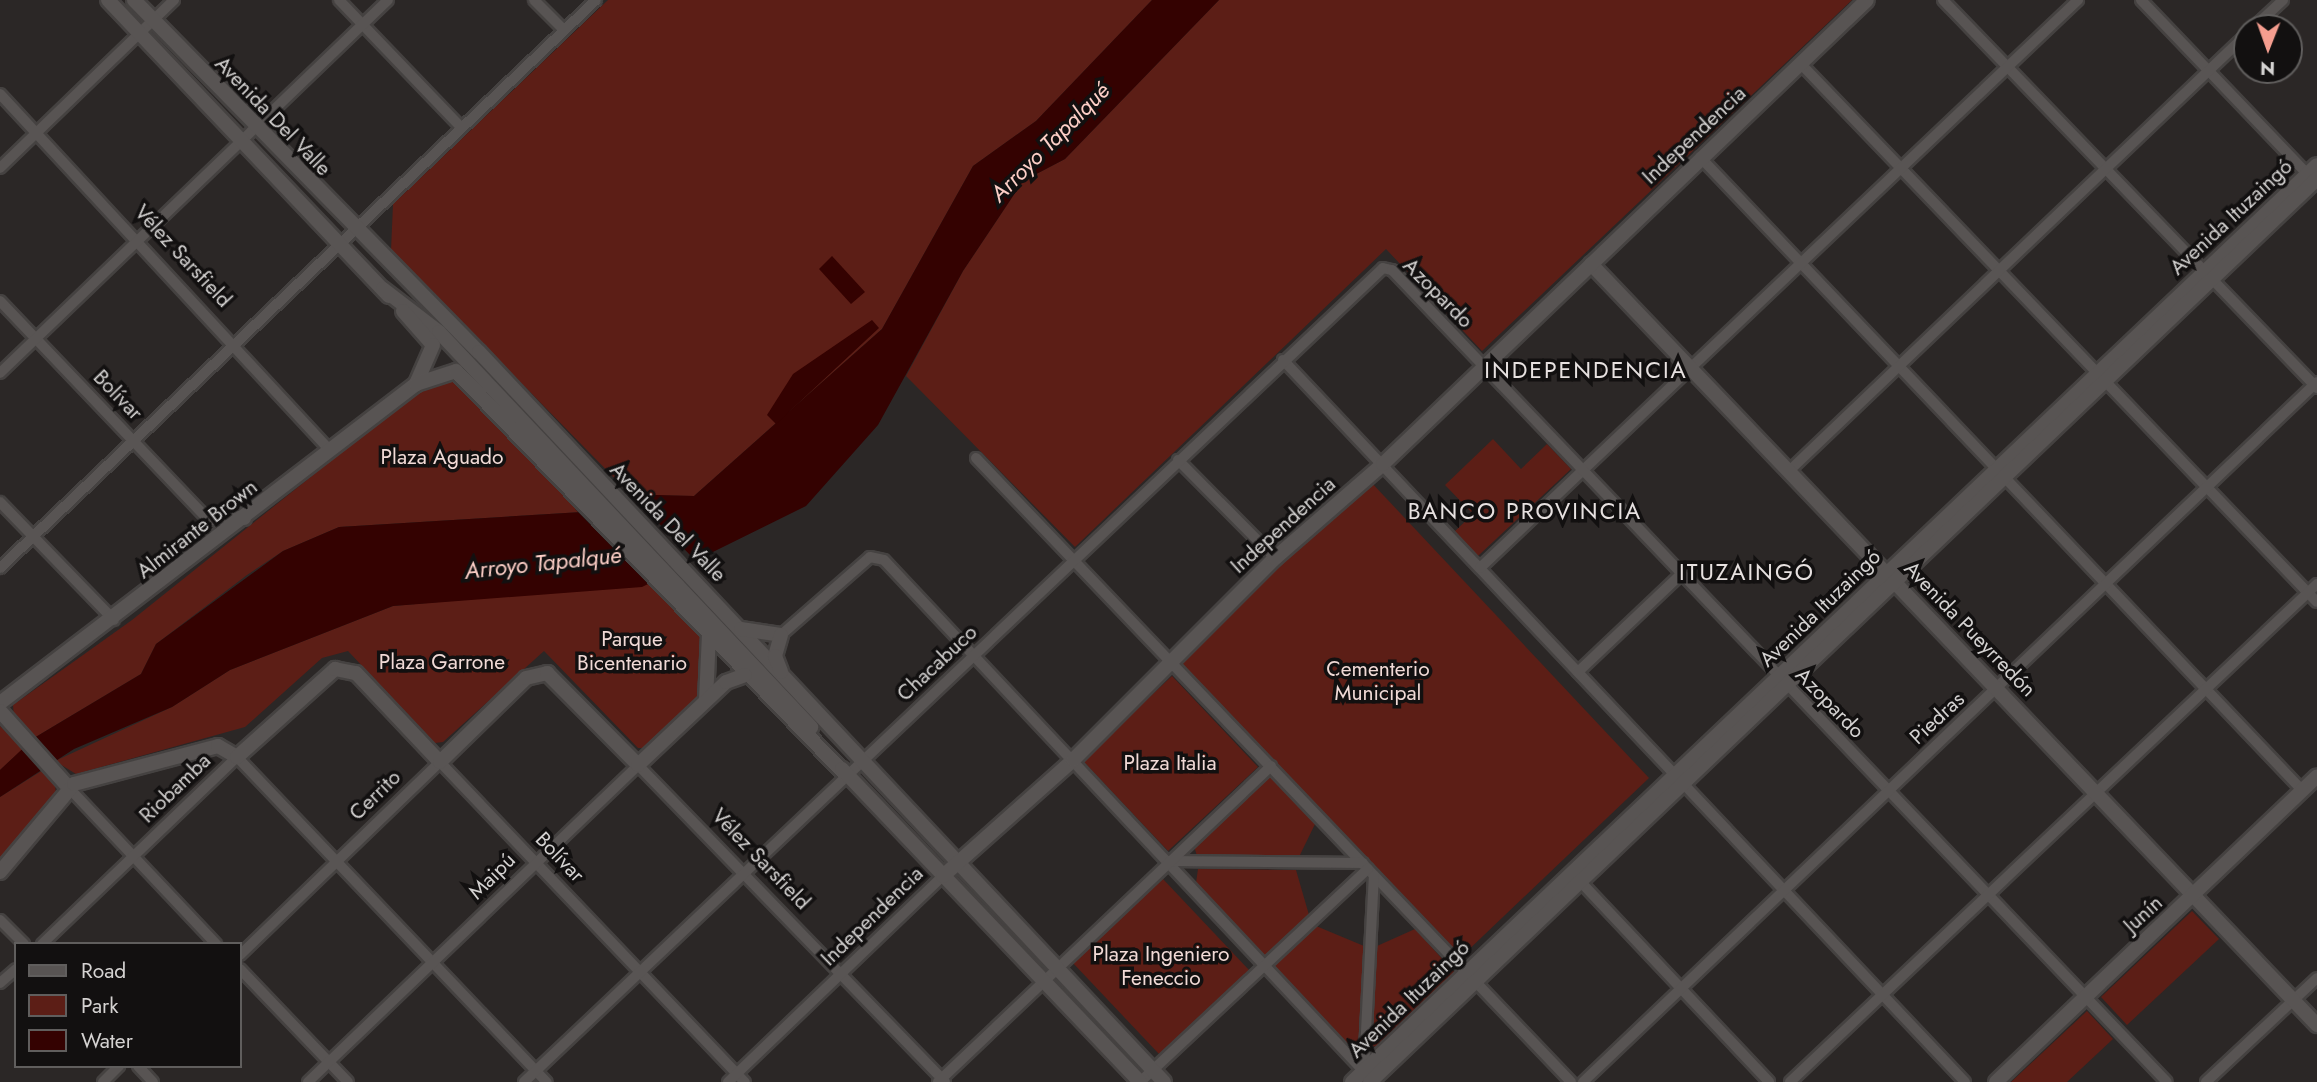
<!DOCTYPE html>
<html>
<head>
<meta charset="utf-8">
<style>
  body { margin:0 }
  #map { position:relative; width:2317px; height:1082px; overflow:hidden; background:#2b2726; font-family:Jost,sans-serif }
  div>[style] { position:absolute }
  .green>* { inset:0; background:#5c1e16 }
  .water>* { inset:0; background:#340201 }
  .pier>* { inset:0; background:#2b2726 }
  .roads { filter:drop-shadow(2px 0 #454241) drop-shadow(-2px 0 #454241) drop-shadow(0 2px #454241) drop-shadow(0 -2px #454241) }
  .street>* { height:10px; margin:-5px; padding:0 5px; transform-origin:5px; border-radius:5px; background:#585453 }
  .secondary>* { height:14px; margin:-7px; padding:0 7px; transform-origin:7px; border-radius:7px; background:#585453 }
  span { translate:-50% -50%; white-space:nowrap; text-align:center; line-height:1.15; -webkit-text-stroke:7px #121010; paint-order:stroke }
  .street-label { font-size:21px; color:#d4d2d1 }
  .park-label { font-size:21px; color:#f1dad6 }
  .water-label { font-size:23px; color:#fdcfc7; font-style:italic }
  .neighbourhood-label { font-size:23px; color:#e7e1e0; letter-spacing:2px }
  .legend { position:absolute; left:14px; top:942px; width:228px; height:126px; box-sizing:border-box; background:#121010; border:2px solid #605e5d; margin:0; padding:9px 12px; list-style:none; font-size:21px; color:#d4d2d1 }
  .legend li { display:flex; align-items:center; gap:14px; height:35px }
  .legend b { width:35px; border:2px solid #605e5d }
  .north { position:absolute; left:2233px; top:14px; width:70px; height:70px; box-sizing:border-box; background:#121010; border:2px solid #605e5d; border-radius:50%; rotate:181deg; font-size:19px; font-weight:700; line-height:28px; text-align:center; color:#d4d2d1 }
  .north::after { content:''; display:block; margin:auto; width:24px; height:32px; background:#f59d8f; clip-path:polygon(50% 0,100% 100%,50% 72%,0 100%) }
</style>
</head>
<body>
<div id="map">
  <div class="green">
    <div style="clip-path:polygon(608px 0,1152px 0,1036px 121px,973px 166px,882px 329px,694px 496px,631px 495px,391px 250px,393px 204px)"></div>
    <div style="clip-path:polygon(1219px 0,1852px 0,1482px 351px,1386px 249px,1075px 547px,906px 376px,963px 271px,1023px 181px,1065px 159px)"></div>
    <div style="clip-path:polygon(457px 377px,582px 512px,339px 527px,283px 551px,247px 575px,156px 644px,141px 674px,34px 738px,14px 717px,13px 705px,132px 620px,378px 423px,427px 386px)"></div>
    <div style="clip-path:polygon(1493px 439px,1521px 469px,1547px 444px,1571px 469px,1478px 556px,1454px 532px,1473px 514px,1445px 485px)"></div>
    <div style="clip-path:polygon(1370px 481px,1649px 778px,1461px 957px,1178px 662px)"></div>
    <div style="clip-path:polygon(653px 583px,704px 639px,701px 695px,647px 748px,638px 748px,544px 651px,443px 742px,435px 743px,348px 651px,322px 658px,245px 727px,76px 774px,55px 761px,172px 707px,230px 670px,393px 606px)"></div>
    <div style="clip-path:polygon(1172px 676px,1258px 767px,1168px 851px,1082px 760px)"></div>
    <div style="clip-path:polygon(0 726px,23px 749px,0 770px)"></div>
    <div style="clip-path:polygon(43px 770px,55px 783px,56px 797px,0 859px,0 797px)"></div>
    <div style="clip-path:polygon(1271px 774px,1316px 822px,1299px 857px,1197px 856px,1194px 846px)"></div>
    <div style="clip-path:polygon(1198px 869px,1296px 870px,1309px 915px,1264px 958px,1196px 883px)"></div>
    <div style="clip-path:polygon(1163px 879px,1249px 970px,1159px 1054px,1072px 962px)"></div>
    <div style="clip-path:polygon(2192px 911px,2219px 939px,2127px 1025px,2101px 997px)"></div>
    <div style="clip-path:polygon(1316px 926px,1364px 946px,1359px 1045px,1346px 1045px,1273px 967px)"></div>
    <div style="clip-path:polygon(1415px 929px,1456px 974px,1382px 1047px,1371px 1046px,1377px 946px)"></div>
    <div style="clip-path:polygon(2087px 1011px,2113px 1039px,2067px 1082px,2011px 1082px)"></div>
  </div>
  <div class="water">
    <div style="clip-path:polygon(1152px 0,1219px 0,1065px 159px,1023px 181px,963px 271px,878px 425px,806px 506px,642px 587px,393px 606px,230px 670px,172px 707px,74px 749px,0 797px,0 770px,34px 738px,141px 674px,156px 644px,283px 551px,339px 527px,582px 512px,621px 494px,694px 496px,882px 329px,973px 166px,1036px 121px)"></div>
    <div style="clip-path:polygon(832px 256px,865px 292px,851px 304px,819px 269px)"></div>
    <div style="clip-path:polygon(872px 320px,879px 328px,776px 424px,767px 415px,793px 374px)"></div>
  </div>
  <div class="pier">
    <div style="clip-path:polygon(627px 491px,700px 565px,652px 588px,575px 509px)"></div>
  </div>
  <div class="roads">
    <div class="street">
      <div style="left:339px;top:0;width:176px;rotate:46.2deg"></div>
      <div style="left:534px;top:0;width:42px;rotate:45deg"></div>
      <div style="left:1943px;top:0;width:539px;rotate:46.05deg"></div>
      <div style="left:2141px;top:0;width:249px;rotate:46.3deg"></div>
      <div style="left:2253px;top:28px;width:41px;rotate:-43deg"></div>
      <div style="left:1801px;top:64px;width:745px;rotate:46.2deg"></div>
      <div style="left:0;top:94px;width:485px;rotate:47.2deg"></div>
      <div style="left:1700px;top:157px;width:874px;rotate:46.44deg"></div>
      <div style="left:0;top:168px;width:242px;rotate:-44deg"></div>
      <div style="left:0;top:301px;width:300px;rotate:46.4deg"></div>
      <div style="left:1283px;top:360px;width:993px;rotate:46.63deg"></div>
      <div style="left:0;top:373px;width:538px;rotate:-43.87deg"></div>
      <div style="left:976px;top:458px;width:862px;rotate:46.36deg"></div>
      <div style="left:1178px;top:460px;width:138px;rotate:45.3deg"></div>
      <div style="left:1788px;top:472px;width:634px;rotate:-43.66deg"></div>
      <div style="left:0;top:502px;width:164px;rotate:46deg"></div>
      <div style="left:0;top:568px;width:823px;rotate:-43.62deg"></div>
      <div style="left:1480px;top:568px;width:825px;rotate:-43.53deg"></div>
      <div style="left:781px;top:635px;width:118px;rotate:-41.2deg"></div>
      <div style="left:870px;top:557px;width:14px;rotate:12deg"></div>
      <div style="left:884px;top:560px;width:707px;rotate:46.83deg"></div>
      <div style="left:1578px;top:672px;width:139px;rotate:-43.5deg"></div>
      <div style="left:70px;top:789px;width:213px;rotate:46.7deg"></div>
      <div style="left:1170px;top:861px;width:193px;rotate:0.6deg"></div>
      <div style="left:1577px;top:878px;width:280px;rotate:46.7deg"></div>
      <div style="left:0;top:920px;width:34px;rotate:45deg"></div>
      <div style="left:42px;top:944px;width:270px;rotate:-43.8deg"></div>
      <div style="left:237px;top:757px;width:449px;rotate:46.4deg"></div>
      <div style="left:240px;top:955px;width:278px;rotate:-44deg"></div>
      <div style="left:440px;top:762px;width:442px;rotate:46.4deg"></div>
      <div style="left:240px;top:969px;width:156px;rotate:46.3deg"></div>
      <div style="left:0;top:983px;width:21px;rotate:-41deg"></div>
      <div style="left:138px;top:1066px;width:22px;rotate:47deg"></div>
      <div style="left:1364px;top:1071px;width:196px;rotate:-87.1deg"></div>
      <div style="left:103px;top:1082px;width:23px;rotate:-45deg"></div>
      <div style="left:308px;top:1082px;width:458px;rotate:-43.8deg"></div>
      <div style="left:638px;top:765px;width:441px;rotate:45.9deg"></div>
      <div style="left:524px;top:1082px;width:1183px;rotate:-43.46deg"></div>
      <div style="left:1383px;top:268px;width:9px;rotate:13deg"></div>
      <div style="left:1392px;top:270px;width:1122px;rotate:46.34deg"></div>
      <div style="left:728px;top:1082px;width:298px;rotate:-43.8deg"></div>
      <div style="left:938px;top:1082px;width:459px;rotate:-43.5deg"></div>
      <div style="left:1140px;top:1082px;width:312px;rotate:-43.1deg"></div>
      <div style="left:1583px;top:1082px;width:1014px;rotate:-43.64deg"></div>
      <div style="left:1790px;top:1082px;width:725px;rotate:-43.38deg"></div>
      <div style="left:2206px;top:1082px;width:152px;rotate:-43.1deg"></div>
    </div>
    <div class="secondary">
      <div style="left:108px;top:0;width:408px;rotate:46.5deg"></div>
      <div style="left:134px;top:0;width:493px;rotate:45.6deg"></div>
      <div style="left:479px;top:352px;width:1001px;rotate:46.82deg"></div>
      <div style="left:1591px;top:264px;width:1052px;rotate:46.35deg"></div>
      <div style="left:383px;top:289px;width:71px;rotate:37.5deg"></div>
      <div style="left:439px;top:332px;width:543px;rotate:46.72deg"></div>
      <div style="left:403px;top:311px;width:45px;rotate:48.6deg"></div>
      <div style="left:433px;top:345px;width:43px;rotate:113.6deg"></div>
      <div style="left:207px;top:518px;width:37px"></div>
      <div style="left:741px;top:629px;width:40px;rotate:8.5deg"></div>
      <div style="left:781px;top:635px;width:22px;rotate:106deg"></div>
      <div style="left:775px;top:656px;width:17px;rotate:69deg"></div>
      <div style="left:706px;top:700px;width:66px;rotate:-87.4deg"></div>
      <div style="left:0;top:703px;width:524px;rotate:-37.48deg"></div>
      <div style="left:416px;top:384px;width:42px;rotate:-18deg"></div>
      <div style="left:456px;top:371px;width:562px;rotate:46.01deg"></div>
      <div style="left:0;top:711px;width:105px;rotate:48.1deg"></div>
      <div style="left:842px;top:769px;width:432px;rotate:46.4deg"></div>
      <div style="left:0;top:872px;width:115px;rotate:-49.9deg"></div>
      <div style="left:74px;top:784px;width:149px;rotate:-14.8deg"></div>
      <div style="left:218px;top:746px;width:22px;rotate:30deg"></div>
      <div style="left:237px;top:757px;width:132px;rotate:-41.9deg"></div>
      <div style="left:335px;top:669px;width:21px;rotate:11deg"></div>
      <div style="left:356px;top:673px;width:122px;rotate:46.7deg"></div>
      <div style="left:440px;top:762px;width:120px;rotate:-44.3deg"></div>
      <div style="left:526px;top:678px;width:22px;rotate:-13deg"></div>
      <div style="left:547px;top:673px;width:129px;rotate:45.3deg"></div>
      <div style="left:638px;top:765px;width:121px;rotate:-43.3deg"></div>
      <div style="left:726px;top:682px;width:20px;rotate:-20deg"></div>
      <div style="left:943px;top:876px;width:174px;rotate:-41.7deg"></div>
      <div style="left:1073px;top:760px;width:286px;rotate:-45deg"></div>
      <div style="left:1275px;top:558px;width:143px;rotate:-41deg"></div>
      <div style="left:1383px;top:464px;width:670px;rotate:-43.79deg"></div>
      <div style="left:1352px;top:1082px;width:1331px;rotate:-43.54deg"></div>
      <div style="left:1370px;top:1082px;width:1309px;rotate:-43.64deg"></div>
      <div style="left:1996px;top:1082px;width:443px;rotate:-43.6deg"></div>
    </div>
  </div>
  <div class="street-label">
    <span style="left:273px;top:116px;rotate:46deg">Avenida Del Valle</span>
    <span style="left:1694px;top:135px;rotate:-43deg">Independencia</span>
    <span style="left:2231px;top:217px;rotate:-43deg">Avenida Ituzaingó</span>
    <span style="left:183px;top:256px;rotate:47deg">Vélez Sarsfield</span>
    <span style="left:1438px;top:293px;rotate:45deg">Azopardo</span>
    <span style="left:118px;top:395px;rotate:46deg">Bolívar</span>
    <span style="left:668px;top:522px;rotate:46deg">Avenida Del Valle</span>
    <span style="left:1283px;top:525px;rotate:-42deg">Independencia</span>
    <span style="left:197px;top:529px;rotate:-38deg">Almirante Brown</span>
    <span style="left:1820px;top:608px;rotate:-44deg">Avenida Ituzaingó</span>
    <span style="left:1970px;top:629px;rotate:46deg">Avenida Pueyrredón</span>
    <span style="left:937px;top:663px;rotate:-43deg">Chacabuco</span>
    <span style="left:1830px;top:703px;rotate:46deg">Azopardo</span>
    <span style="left:1937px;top:718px;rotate:-43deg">Piedras</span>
    <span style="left:175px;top:788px;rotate:-44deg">Riobamba</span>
    <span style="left:375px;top:795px;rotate:-44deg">Cerrito</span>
    <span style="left:560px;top:857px;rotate:46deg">Bolívar</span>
    <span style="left:761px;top:859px;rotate:46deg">Vélez Sarsfield</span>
    <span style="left:492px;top:876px;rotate:-45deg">Maipú</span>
    <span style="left:2143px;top:914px;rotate:-42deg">Junín</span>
    <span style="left:872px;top:916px;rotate:-44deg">Independencia</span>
    <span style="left:1409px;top:999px;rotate:-44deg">Avenida Ituzaingó</span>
  </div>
  <div class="park-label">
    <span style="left:442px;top:457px">Plaza Aguado</span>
    <span style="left:632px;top:651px">Parque<br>Bicentenario</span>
    <span style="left:442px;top:662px">Plaza Garrone</span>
    <span style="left:1378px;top:681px">Cementerio<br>Municipal</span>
    <span style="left:1170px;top:763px">Plaza Italia</span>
    <span style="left:1161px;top:966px">Plaza Ingeniero<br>Feneccio</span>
  </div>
  <div class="water-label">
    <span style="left:1050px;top:142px;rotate:-45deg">Arroyo Tapalqué</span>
    <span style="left:543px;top:563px;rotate:-6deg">Arroyo Tapalqué</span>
  </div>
  <div class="neighbourhood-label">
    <span style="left:1586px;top:370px">INDEPENDENCIA</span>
    <span style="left:1525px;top:511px">BANCO PROVINCIA</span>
    <span style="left:1747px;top:572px">ITUZAINGÓ</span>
  </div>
  <ul class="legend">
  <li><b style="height:9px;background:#585453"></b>Road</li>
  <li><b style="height:19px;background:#5c1e16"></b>Park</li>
  <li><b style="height:19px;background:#340201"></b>Water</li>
  </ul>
  <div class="north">N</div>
</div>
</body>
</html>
